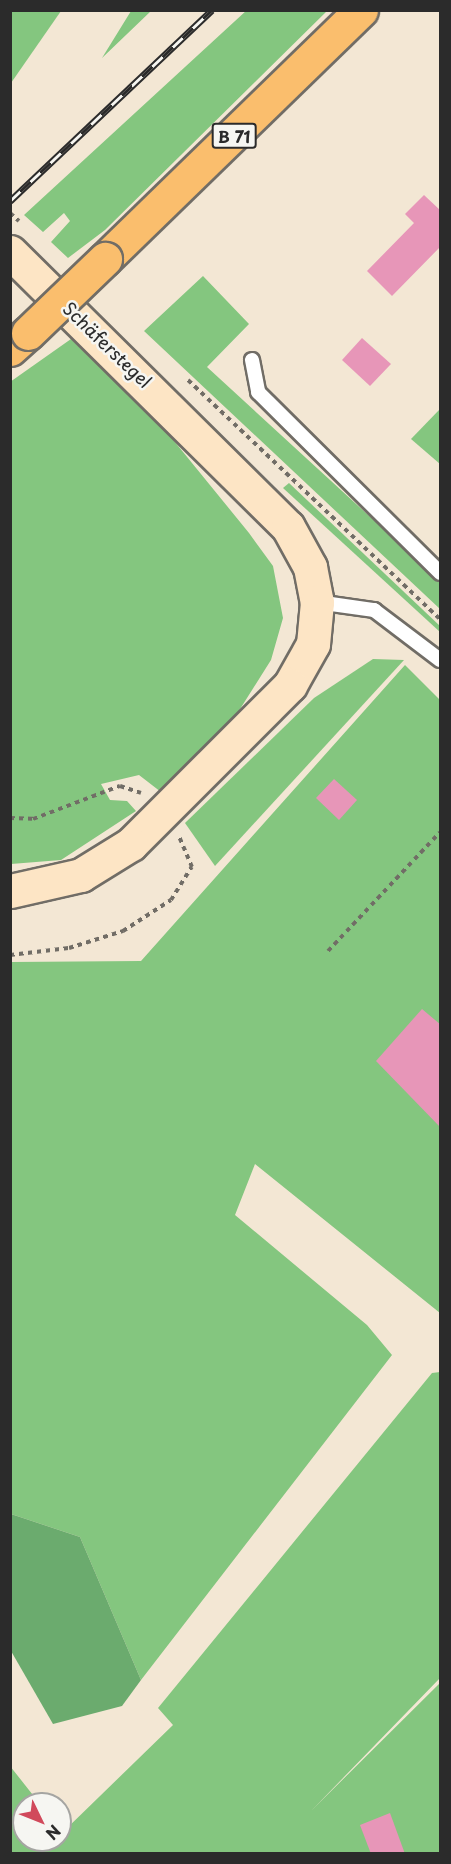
<!DOCTYPE html>
<html>
<head>
<meta charset="utf-8">
<style>
  body { margin:0 }
  #map { position:relative; width:451px; height:1864px; overflow:hidden; background:#f3e7d4; font-family:"Playpen Sans",sans-serif }
  div>[style] { position:absolute }
  .green>* { inset:0; background:#84c67f }
  .forest>* { inset:0; background:#6bab6e }
  .building>* { inset:0; background:#e796b8 }
  .path>* { height:4px; margin-top:-2px; transform-origin:0; background:repeating-linear-gradient(90deg,#716d66 0 4.5px,transparent 0 9px) }
  .roads { filter:drop-shadow(2px 0 #716d66) drop-shadow(-2px 0 #716d66) drop-shadow(0 2px #716d66) drop-shadow(0 -2px #716d66) }
  .service>* { height:14px; margin:-7px; padding:0 7px; transform-origin:7px; border-radius:7px; background:#fff }
  .secondary>* { height:33px; margin:-16.5px; padding:0 16.5px; transform-origin:16.5px; border-radius:16.5px; background:#fde5c5 }
  .primary>* { height:33px; margin:-16.5px; padding:0 16.5px; transform-origin:16.5px; border-radius:16.5px; background:#fabe6d }
  .rail>* { height:7px; margin-top:-3.5px; transform-origin:0; background:repeating-linear-gradient(90deg,#f6f6f2 0 14px,#2b2b2b 0 28px); box-sizing:border-box; border-block:2px solid #2b2b2b }
  .bridges { filter:drop-shadow(2px 0 #716d66) drop-shadow(-2px 0 #716d66) drop-shadow(0 2px #716d66) drop-shadow(0 -2px #716d66) }
  .primary-bridge>* { height:33px; margin:-16.5px; padding:0 16.5px; transform-origin:16.5px; border-radius:16.5px; background:#fabe6d }
  span { translate:-50% -50%; white-space:nowrap; text-align:center; line-height:1.15; -webkit-text-stroke:5px #f6f6f2; paint-order:stroke }
  .shield-label span { padding:2px 4px; background:#f6f6f2; border:2px solid; border-radius:4px; -webkit-text-stroke-width:0 }
  .shield-label { font-size:16px; color:#2b2b2b; font-weight:700 }
  .street-label { font-size:18px; color:#2b2b2b }
  .frame { position:absolute; inset:0; border:12px solid #2b2b2b; pointer-events:none }
  .north { position:absolute; left:12px; top:1792px; width:60px; height:60px; box-sizing:border-box; background:#f6f6f2; border:2px solid #a5a5a2; border-radius:50%; rotate:133deg; font-size:16px; font-weight:700; line-height:24px; text-align:center; color:#2b2b2b }
  .north::after { content:''; display:block; margin:auto; width:21px; height:27px; background:#d1495b; clip-path:polygon(50% 0,100% 100%,50% 72%,0 100%) }
</style>
</head>
<body>
<div id="map">
  <div class="green">
    <div style="clip-path:polygon(11px 10px,61px 11px,11px 83px,10px 11px)"></div>
    <div style="clip-path:polygon(131px 10px,151px 11px,102px 58px,131px 11px)"></div>
    <div style="clip-path:polygon(247px 10px,327px 11px,105px 230px,68px 258px,51px 242px,70px 221px,64px 213px,43px 232px,24px 215px)"></div>
    <div style="clip-path:polygon(203px 276px,249px 324px,207px 367px,440px 581px,440px 609px,144px 331px)"></div>
    <div style="clip-path:polygon(71px 339px,170px 436px,249px 533px,273px 566px,283px 618px,271px 660px,235px 717px,161px 792px,139px 775px,101px 784px,110px 800px,127px 801px,136px 811px,61px 860px,11px 864px,10px 382px)"></div>
    <div style="clip-path:polygon(440px 409px,440px 464px,411px 439px)"></div>
    <div style="clip-path:polygon(289px 483px,440px 626px,440px 632px,283px 488px)"></div>
    <div style="clip-path:polygon(373px 659px,404px 660px,215px 866px,185px 823px,314px 698px)"></div>
    <div style="clip-path:polygon(405px 665px,440px 700px,440px 1313px,255px 1164px,235px 1215px,367px 1325px,392px 1355px,141px 1680px,80px 1537px,11px 1514px,11px 962px,141px 961px)"></div>
    <div style="clip-path:polygon(440px 1372px,440px 1678px,312px 1810px,440px 1683px,440px 1853px,11px 1853px,10px 1766px,40px 1804px,24px 1804px,24px 1840px,60px 1840px,60px 1829px,63px 1832px,173px 1725px,158px 1708px,432px 1373px)"></div>
  </div>
  <div class="forest">
    <div style="clip-path:polygon(11px 1514px,80px 1537px,141px 1680px,122px 1706px,53px 1724px,11px 1651px)"></div>
  </div>
  <div class="building">
    <div style="clip-path:polygon(424px 195px,441px 211px,441px 246px,392px 296px,367px 271px,414px 223px,405px 214px)"></div>
    <div style="clip-path:polygon(362px 338px,391px 364px,370px 386px,342px 360px)"></div>
    <div style="clip-path:polygon(334px 779px,357px 800px,339px 820px,316px 798px)"></div>
    <div style="clip-path:polygon(422px 1009px,441px 1025px,441px 1128px,376px 1061px)"></div>
    <div style="clip-path:polygon(390px 1813px,405px 1854px,371px 1854px,360px 1825px)"></div>
  </div>
  <div class="path">
    <div style="left:10px;top:213px;width:12px;rotate:42deg"></div>
    <div style="left:188px;top:380px;width:347px;rotate:43.5deg"></div>
    <div style="left:10px;top:484px;width:2px;rotate:90deg"></div>
    <div style="left:10px;top:818px;width:23px;rotate:2deg"></div>
    <div style="left:33px;top:819px;width:93px;rotate:-20.8deg"></div>
    <div style="left:120px;top:786px;width:22px;rotate:18deg"></div>
    <div style="left:328px;top:951px;width:163px;rotate:-46.7deg"></div>
    <div style="left:10px;top:955px;width:59px;rotate:-6.8deg"></div>
    <div style="left:69px;top:948px;width:57px;rotate:-17.5deg"></div>
    <div style="left:123px;top:931px;width:57px;rotate:-32.9deg"></div>
    <div style="left:171px;top:900px;width:39px;rotate:-58deg"></div>
    <div style="left:192px;top:867px;width:33px;rotate:-113deg"></div>
  </div>
  <div class="roads">
    <div class="service">
      <div style="left:252px;top:360px;width:33px;rotate:79deg"></div>
      <div style="left:258px;top:392px;width:257px;rotate:44.8deg"></div>
      <div style="left:317px;top:602px;width:58px;rotate:8deg"></div>
      <div style="left:374px;top:610px;width:83px;rotate:37.1deg"></div>
    </div>
    <div class="secondary">
      <div style="left:10px;top:252px;width:391px;rotate:44.7deg"></div>
      <div style="left:288px;top:527px;width:46px;rotate:61.2deg"></div>
      <div style="left:310px;top:567px;width:36px;rotate:79deg"></div>
      <div style="left:317px;top:602px;width:42px;rotate:95.4deg"></div>
      <div style="left:313px;top:644px;width:47px;rotate:119.3deg"></div>
      <div style="left:290px;top:685px;width:225px;rotate:135deg"></div>
      <div style="left:131px;top:844px;width:59px;rotate:148.2deg"></div>
      <div style="left:81px;top:875px;width:73px;rotate:167.3deg"></div>
    </div>
    <div class="primary">
      <div style="left:105px;top:259px;width:357px;rotate:-44.2deg"></div>
      <div style="left:10px;top:349px;width:24px;rotate:-42deg"></div>
    </div>
  </div>
  <div class="rail">
    <div style="left:10px;top:201px;width:278px;rotate:-43.4deg"></div>
  </div>
  <div class="bridges">
    <div class="primary-bridge">
      <div style="left:28px;top:333px;width:107px;rotate:-43.9deg"></div>
    </div>
  </div>
  <div class="shield-label">
    <span style="left:234px;top:136px">B 71</span>
  </div>
  <div class="street-label">
    <span style="left:107px;top:345px;rotate:44deg">Schäferstegel</span>
  </div>
  <div class="frame"></div>
  <div class="north">N</div>
</div>
</body>
</html>
